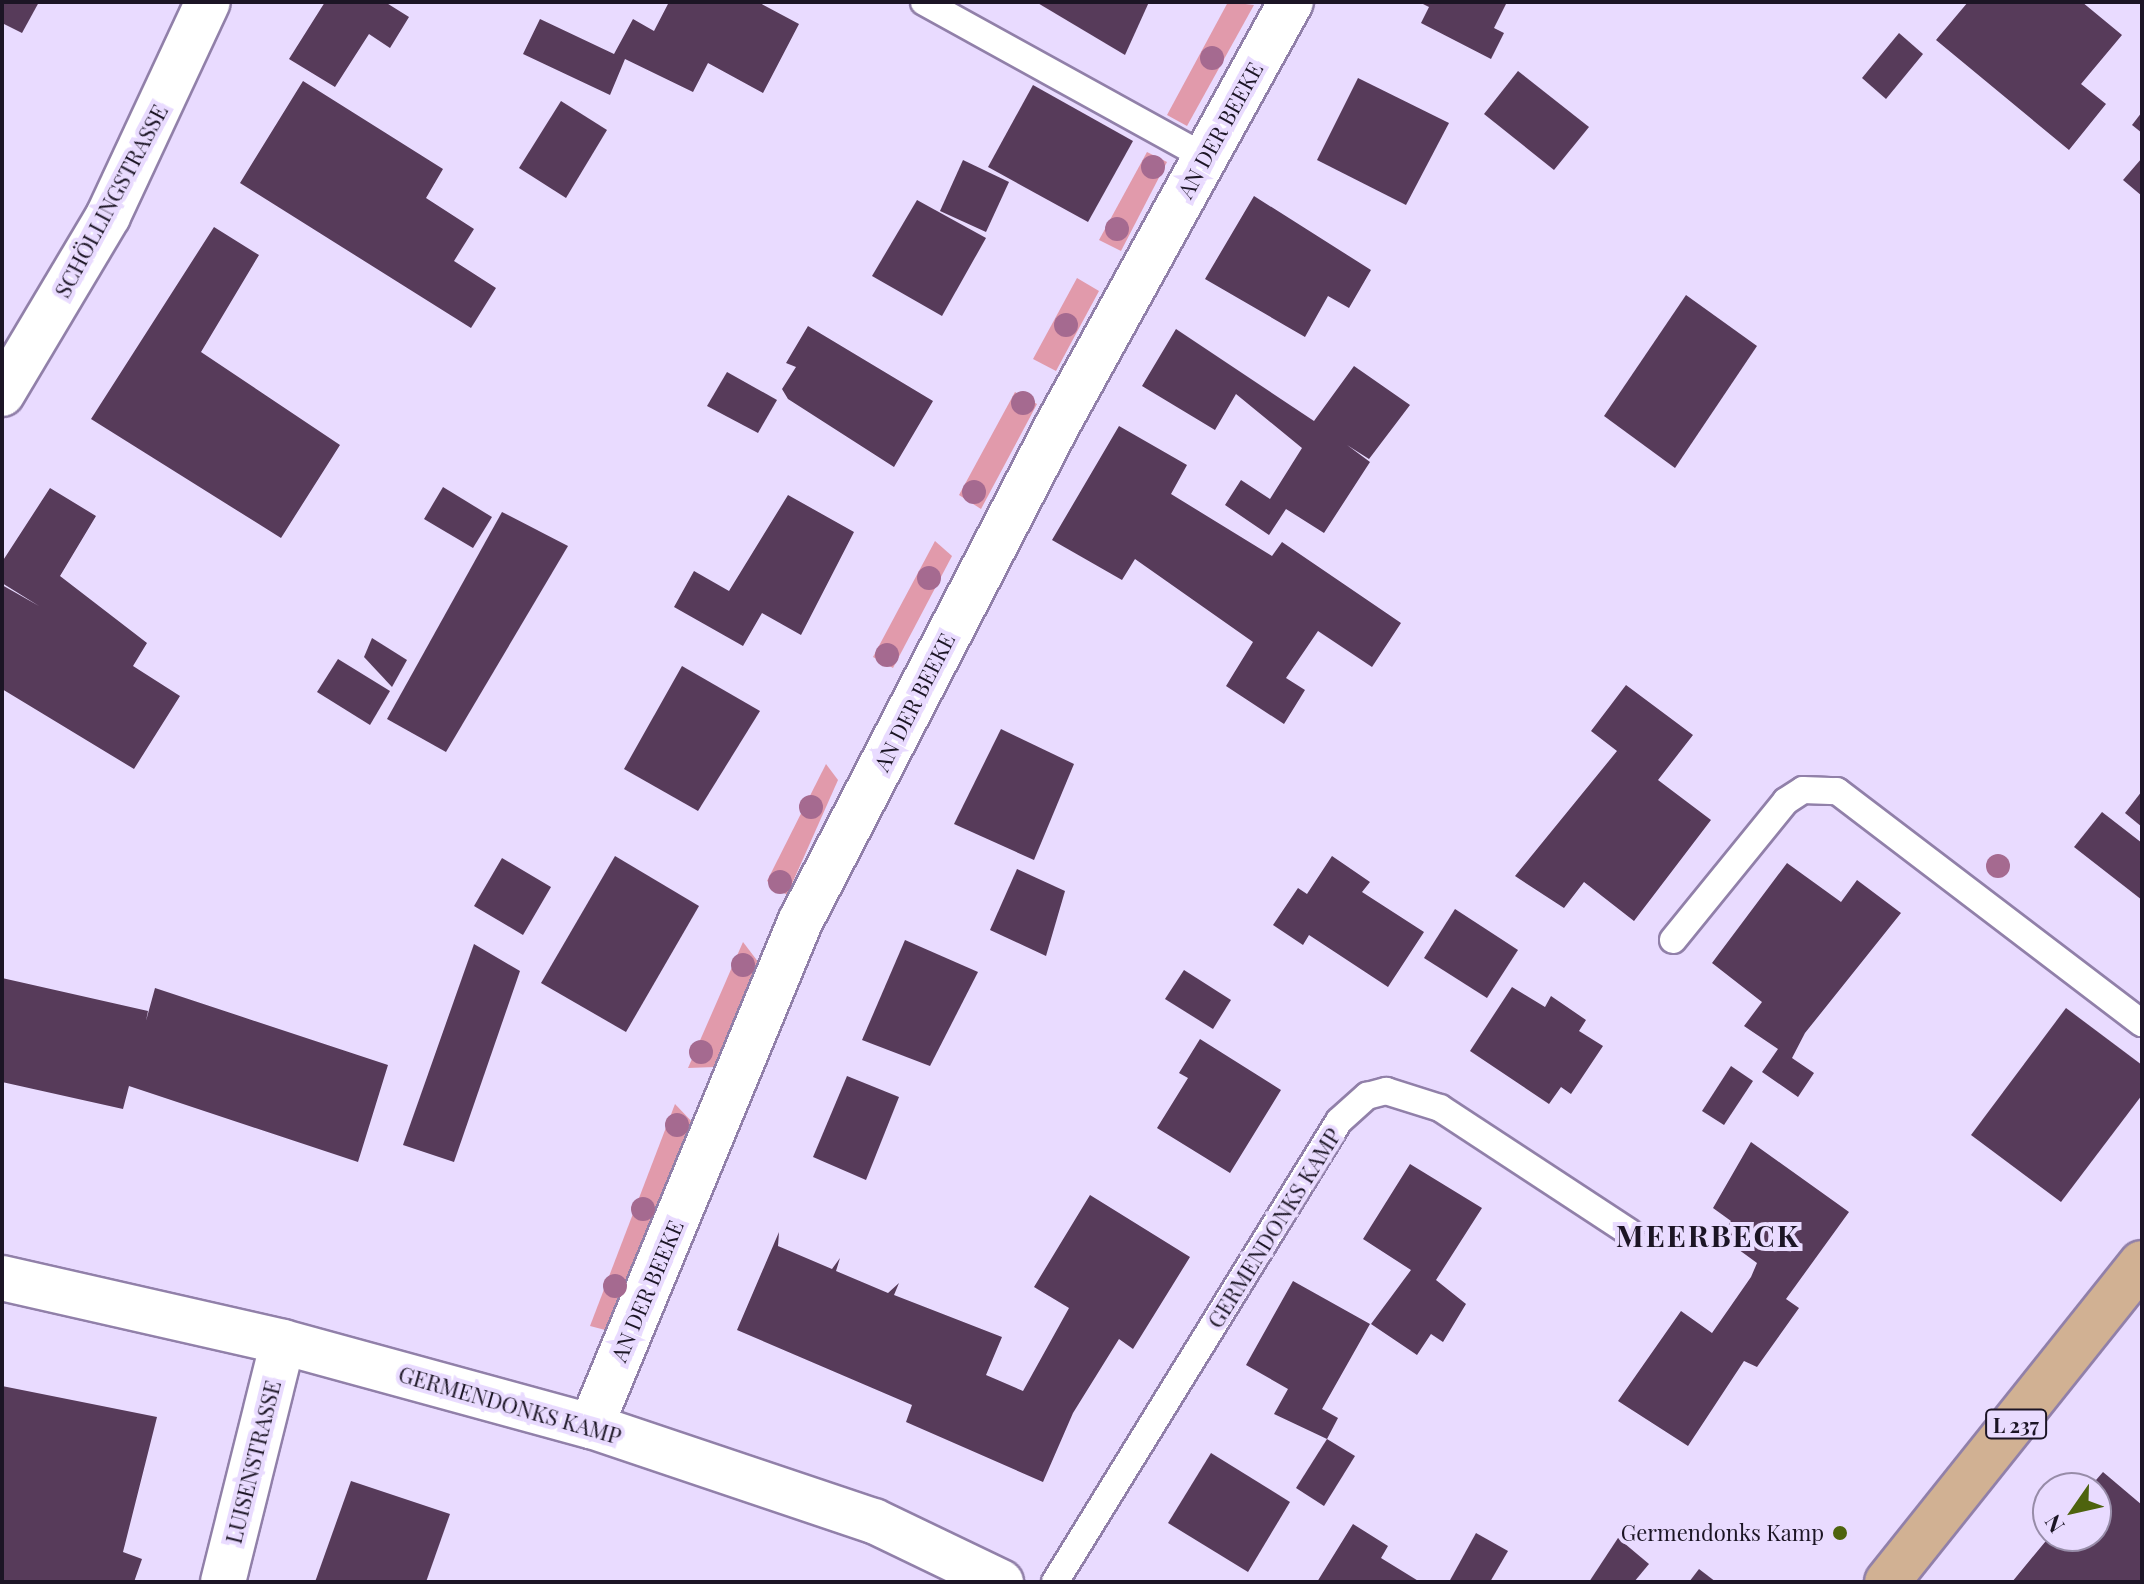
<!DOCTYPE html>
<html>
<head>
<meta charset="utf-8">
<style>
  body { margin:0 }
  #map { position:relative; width:2144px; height:1584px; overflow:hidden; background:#e9dbff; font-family:"Playfair Display",serif }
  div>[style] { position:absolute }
  .green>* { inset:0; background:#e19aab }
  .building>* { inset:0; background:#573b5a }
  .roads { filter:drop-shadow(2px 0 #9180a9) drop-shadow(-2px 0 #9180a9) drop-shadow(0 2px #9180a9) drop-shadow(0 -2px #9180a9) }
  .service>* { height:26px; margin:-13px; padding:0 13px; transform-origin:13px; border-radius:13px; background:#fff }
  .minor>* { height:44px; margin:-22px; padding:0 22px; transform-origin:22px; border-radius:22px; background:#fff }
  .primary>* { height:44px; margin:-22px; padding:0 22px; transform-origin:22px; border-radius:22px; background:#d1b193 }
  .trees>* { width:24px; height:24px; margin:-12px; border-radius:50%; background:#a56a90 }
  .dots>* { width:22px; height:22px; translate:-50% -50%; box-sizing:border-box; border:4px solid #e9dbff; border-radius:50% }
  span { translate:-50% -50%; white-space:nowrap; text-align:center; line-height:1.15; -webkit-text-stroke:8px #e9dbff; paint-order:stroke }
  .shield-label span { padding:2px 6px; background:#e9dbff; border:2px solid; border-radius:6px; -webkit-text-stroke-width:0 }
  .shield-label { font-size:20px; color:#1c1525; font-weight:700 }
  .street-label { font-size:22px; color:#1c1525 }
  .poi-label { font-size:22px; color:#1c1525 }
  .right { translate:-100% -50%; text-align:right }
  .district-label { font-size:30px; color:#1c1525; font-weight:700; letter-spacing:2px }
  .frame { position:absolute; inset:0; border:4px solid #1c1525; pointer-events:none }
  .north { position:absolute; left:2032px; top:1472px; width:80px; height:80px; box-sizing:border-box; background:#e9dbff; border:2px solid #978ca8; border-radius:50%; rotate:236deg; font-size:22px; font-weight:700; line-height:32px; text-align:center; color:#1c1525 }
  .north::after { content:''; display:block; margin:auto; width:28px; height:36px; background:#4e630e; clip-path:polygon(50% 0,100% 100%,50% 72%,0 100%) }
</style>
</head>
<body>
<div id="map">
  <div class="green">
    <div style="clip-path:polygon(1228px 2px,1254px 5px,1187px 126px,1167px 115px)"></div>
    <div style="clip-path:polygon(1147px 152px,1167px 162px,1121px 251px,1099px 240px)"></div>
    <div style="clip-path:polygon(1077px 278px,1099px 291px,1056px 371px,1033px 359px)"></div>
    <div style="clip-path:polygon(1015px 392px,1037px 404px,981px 509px,959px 495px)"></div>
    <div style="clip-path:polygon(935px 541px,952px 556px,893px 668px,873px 657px)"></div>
    <div style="clip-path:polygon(826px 764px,838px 780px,787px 895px,767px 881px)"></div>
    <div style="clip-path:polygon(743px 942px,759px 963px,715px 1067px,688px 1068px)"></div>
    <div style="clip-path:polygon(675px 1104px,694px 1124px,613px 1332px,590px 1326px)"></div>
  </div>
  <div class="building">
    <div style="clip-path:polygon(2px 2px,39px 2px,22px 33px,2px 23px)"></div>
    <div style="clip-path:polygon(325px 2px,385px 2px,409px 17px,390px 48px,369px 34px,335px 87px,289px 59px)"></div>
    <div style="clip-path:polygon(669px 2px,758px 2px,799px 24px,763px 93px,708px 63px,693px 92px,625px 59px,610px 95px,523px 54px,540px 19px,614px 54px,633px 19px,654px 31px)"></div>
    <div style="clip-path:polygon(1036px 2px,1149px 2px,1125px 55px)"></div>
    <div style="clip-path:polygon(1419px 2px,1507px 2px,1494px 28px,1504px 33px,1491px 59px,1421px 23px,1429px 7px)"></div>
    <div style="clip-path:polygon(1968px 2px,2082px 2px,2122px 35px,2081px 84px,2106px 104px,2069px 150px,1936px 40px)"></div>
    <div style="clip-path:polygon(1899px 33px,1923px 54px,1886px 99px,1862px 78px)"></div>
    <div style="clip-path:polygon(1518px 71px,1589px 127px,1554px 170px,1484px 114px)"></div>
    <div style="clip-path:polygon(1358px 78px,1449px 123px,1406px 205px,1317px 160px)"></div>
    <div style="clip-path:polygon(303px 81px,443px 169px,426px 198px,474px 229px,454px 261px,496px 288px,471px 328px,240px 183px)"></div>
    <div style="clip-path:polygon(1033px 85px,1133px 141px,1088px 222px,988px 167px)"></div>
    <div style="clip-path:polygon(561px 101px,607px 130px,566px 198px,519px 168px)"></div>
    <div style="clip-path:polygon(2142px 112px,2142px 133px,2132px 125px)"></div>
    <div style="clip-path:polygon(2142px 158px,2142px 196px,2123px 180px)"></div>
    <div style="clip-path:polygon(963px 160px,1009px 182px,986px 232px,940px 211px)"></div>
    <div style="clip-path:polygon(1254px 196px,1371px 270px,1349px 308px,1328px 296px,1305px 337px,1205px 279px)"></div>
    <div style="clip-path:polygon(917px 200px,986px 238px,942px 316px,872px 276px)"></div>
    <div style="clip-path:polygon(214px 227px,259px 255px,201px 352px,340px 445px,281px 538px,91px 419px)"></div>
    <div style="clip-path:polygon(1686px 295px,1757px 346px,1675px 468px,1604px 416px)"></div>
    <div style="clip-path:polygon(808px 326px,933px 401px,894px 467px,788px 399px,782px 389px,796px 367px,786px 363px)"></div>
    <div style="clip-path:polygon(1176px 329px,1314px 421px,1354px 366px,1410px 405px,1369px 459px,1347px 445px,1370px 462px,1324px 533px,1286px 509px,1269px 535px,1225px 505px,1241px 480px,1270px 499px,1302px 448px,1236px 394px,1215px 430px,1142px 386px)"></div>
    <div style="clip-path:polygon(727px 372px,777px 400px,758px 433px,707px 406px)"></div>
    <div style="clip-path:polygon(1119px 426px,1187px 465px,1171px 494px,1272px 556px,1282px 542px,1401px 623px,1372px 667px,1318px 631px,1286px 678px,1305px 690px,1284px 724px,1226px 686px,1253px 642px,1135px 559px,1122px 580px,1052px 540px)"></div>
    <div style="clip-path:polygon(443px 487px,492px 517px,473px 548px,424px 519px)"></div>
    <div style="clip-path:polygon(50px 488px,96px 516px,60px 576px,147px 643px,133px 666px,180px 696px,134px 769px,2px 689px,2px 585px,39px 606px,2px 583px,2px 562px)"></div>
    <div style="clip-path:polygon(788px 495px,854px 532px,801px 635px,762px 613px,743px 646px,674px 607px,694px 571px,729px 591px)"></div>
    <div style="clip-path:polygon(502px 512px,568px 546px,446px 752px,387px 719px)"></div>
    <div style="clip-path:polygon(372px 638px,407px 660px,392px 687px,364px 657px)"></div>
    <div style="clip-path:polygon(338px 659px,390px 691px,370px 725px,317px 692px)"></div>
    <div style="clip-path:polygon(682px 666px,760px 711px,698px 811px,624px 769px)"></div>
    <div style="clip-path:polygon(1626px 685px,1693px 735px,1658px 780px,1711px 820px,1634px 921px,1584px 882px,1564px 908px,1515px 876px,1617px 751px,1591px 731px)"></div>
    <div style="clip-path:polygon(1001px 729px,1074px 764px,1034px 860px,954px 824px)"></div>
    <div style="clip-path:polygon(2142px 791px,2142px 827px,2125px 813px)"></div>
    <div style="clip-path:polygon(2102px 812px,2142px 843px,2142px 900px,2074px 847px)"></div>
    <div style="clip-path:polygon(615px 856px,699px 906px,626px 1032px,541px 983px)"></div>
    <div style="clip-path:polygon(1332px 856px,1370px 882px,1362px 892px,1424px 932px,1388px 987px,1309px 935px,1303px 945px,1273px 925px,1298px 888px,1307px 894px)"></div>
    <div style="clip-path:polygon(502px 858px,551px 887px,523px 935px,474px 906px)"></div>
    <div style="clip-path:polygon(1787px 863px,1841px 902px,1857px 880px,1901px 913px,1805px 1033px,1792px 1058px,1814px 1073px,1798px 1097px,1762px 1072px,1778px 1049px,1744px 1026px,1762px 1002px,1712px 963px)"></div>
    <div style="clip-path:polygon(1017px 869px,1065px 891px,1046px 956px,990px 930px)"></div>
    <div style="clip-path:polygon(1455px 909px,1518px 950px,1487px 998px,1424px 958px)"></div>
    <div style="clip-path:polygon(905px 940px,978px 972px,930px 1066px,862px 1040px)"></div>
    <div style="clip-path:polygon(474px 944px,520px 971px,454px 1162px,403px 1145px)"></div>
    <div style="clip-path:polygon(1184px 970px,1231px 1000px,1213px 1029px,1165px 999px)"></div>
    <div style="clip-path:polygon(2px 978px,148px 1011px,146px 1021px,155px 988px,388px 1065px,358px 1162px,129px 1086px,123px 1109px,2px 1082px)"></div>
    <div style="clip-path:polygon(1512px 987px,1545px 1007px,1551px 996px,1586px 1020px,1579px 1031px,1603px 1046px,1571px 1094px,1561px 1087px,1549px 1104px,1470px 1051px)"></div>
    <div style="clip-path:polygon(2066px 1008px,2142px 1065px,2142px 1095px,2061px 1202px,1971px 1135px)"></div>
    <div style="clip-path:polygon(1200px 1039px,1281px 1090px,1230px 1173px,1157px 1128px,1188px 1078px,1179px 1073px)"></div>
    <div style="clip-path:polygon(1731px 1066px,1753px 1081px,1724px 1125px,1702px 1111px)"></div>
    <div style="clip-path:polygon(847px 1076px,899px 1097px,866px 1180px,813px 1157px)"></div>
    <div style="clip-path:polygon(1751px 1142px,1849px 1212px,1786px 1299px,1799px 1308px,1757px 1367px,1744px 1361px,1688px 1446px,1618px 1401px,1681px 1311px,1712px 1333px,1751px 1277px,1757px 1263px,1720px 1236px,1731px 1221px,1713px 1208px)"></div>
    <div style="clip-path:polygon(1410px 1164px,1482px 1208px,1436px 1280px,1466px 1304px,1443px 1342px,1431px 1334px,1417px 1355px,1371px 1324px,1411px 1270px,1363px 1239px)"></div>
    <div style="clip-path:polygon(1090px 1195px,1190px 1257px,1133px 1349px,1119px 1339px,1073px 1413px,1043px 1482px,906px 1422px,912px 1405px,737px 1330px,779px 1232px,778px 1246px,832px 1269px,840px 1258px,836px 1271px,888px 1293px,899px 1283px,894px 1295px,1002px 1337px,986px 1375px,1023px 1391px,1069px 1308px,1034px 1287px)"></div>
    <div style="clip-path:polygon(1293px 1281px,1370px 1324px,1322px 1409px,1338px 1418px,1327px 1439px,1274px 1414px,1288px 1389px,1246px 1365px)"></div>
    <div style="clip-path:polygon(2px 1386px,157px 1417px,123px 1552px,142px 1559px,134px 1582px,2px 1582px)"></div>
    <div style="clip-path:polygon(1327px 1439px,1355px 1456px,1324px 1506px,1296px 1488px)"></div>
    <div style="clip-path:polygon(1211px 1453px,1290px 1502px,1248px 1572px,1168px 1523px)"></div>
    <div style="clip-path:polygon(2103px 1472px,2142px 1505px,2142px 1582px,2012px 1582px,2050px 1536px,2096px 1536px,2096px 1488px,2089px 1488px)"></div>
    <div style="clip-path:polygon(351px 1481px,450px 1514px,426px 1582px,315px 1582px)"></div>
    <div style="clip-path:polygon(1353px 1524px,1388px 1546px,1381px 1558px,1420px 1582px,1317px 1582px)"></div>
    <div style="clip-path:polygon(1476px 1533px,1508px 1551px,1490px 1582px,1449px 1582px)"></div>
    <div style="clip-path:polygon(1618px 1538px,1649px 1564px,1634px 1582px,1589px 1582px)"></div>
    <div style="clip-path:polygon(1699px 1569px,1716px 1582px,1689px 1582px)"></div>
  </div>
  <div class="roads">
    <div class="service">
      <div style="left:924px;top:2px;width:321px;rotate:28.9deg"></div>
      <div style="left:1673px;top:940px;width:179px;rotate:-50.9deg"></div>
      <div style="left:1786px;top:801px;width:20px;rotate:-33deg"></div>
      <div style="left:1803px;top:790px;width:34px;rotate:2deg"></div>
      <div style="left:1837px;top:791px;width:383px;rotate:37.3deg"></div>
      <div style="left:1055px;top:1582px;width:541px;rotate:-58.36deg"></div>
      <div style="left:1339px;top:1121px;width:38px;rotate:-42deg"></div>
      <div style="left:1367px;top:1096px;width:20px;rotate:-15deg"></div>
      <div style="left:1386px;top:1091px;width:57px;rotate:17.5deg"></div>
      <div style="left:1440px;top:1108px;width:226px;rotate:33.3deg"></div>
    </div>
    <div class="minor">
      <div style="left:2px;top:394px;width:207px;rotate:-59.2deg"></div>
      <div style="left:108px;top:216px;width:236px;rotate:-65deg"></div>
      <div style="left:2px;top:1278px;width:288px;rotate:12.8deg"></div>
      <div style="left:283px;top:1342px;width:319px;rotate:15.3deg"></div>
      <div style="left:591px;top:1426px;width:299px;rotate:18.6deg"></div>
      <div style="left:874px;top:1521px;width:141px;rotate:25.7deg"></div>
      <div style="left:591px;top:1426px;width:546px;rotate:-67.48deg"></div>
      <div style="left:800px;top:922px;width:563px;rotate:-62.62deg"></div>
      <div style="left:1059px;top:422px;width:480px;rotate:-61.1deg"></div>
      <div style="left:223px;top:1582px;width:247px;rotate:-76deg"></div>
    </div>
    <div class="primary">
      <div style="left:1887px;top:1582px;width:408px;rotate:-51.4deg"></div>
    </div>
  </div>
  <div class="trees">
    <div style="left:1212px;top:58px"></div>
    <div style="left:1153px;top:167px"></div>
    <div style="left:1117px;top:229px"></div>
    <div style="left:1066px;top:325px"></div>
    <div style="left:1023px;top:403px"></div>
    <div style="left:974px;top:492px"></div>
    <div style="left:929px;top:578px"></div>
    <div style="left:887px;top:655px"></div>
    <div style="left:811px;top:807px"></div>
    <div style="left:1998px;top:866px"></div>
    <div style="left:780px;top:882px"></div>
    <div style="left:743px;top:965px"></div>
    <div style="left:701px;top:1052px"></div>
    <div style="left:677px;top:1125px"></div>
    <div style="left:643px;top:1209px"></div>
    <div style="left:615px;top:1286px"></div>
  </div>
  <div class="dots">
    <div style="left:1840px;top:1533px;background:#4e630e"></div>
  </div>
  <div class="shield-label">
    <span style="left:2016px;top:1424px">L 237</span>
  </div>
  <div class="street-label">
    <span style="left:1220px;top:130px;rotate:-61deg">AN DER BEEKE</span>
    <span style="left:111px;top:201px;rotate:-62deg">SCHÖLLINGSTRASSE</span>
    <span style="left:914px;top:702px;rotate:-63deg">AN DER BEEKE</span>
    <span style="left:1274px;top:1228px;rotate:-58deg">GERMENDONKS KAMP</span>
    <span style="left:647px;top:1291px;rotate:-67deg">AN DER BEEKE</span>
    <span style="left:510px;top:1405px;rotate:16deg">GERMENDONKS KAMP</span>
    <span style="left:253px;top:1462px;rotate:-76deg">LUISENSTRASSE</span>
  </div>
  <div class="poi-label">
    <span class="right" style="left:1824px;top:1533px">Germendonks Kamp</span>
  </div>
  <div class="district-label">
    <span style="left:1708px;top:1235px">MEERBECK</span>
  </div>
  <div class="frame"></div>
  <div class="north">N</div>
</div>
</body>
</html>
